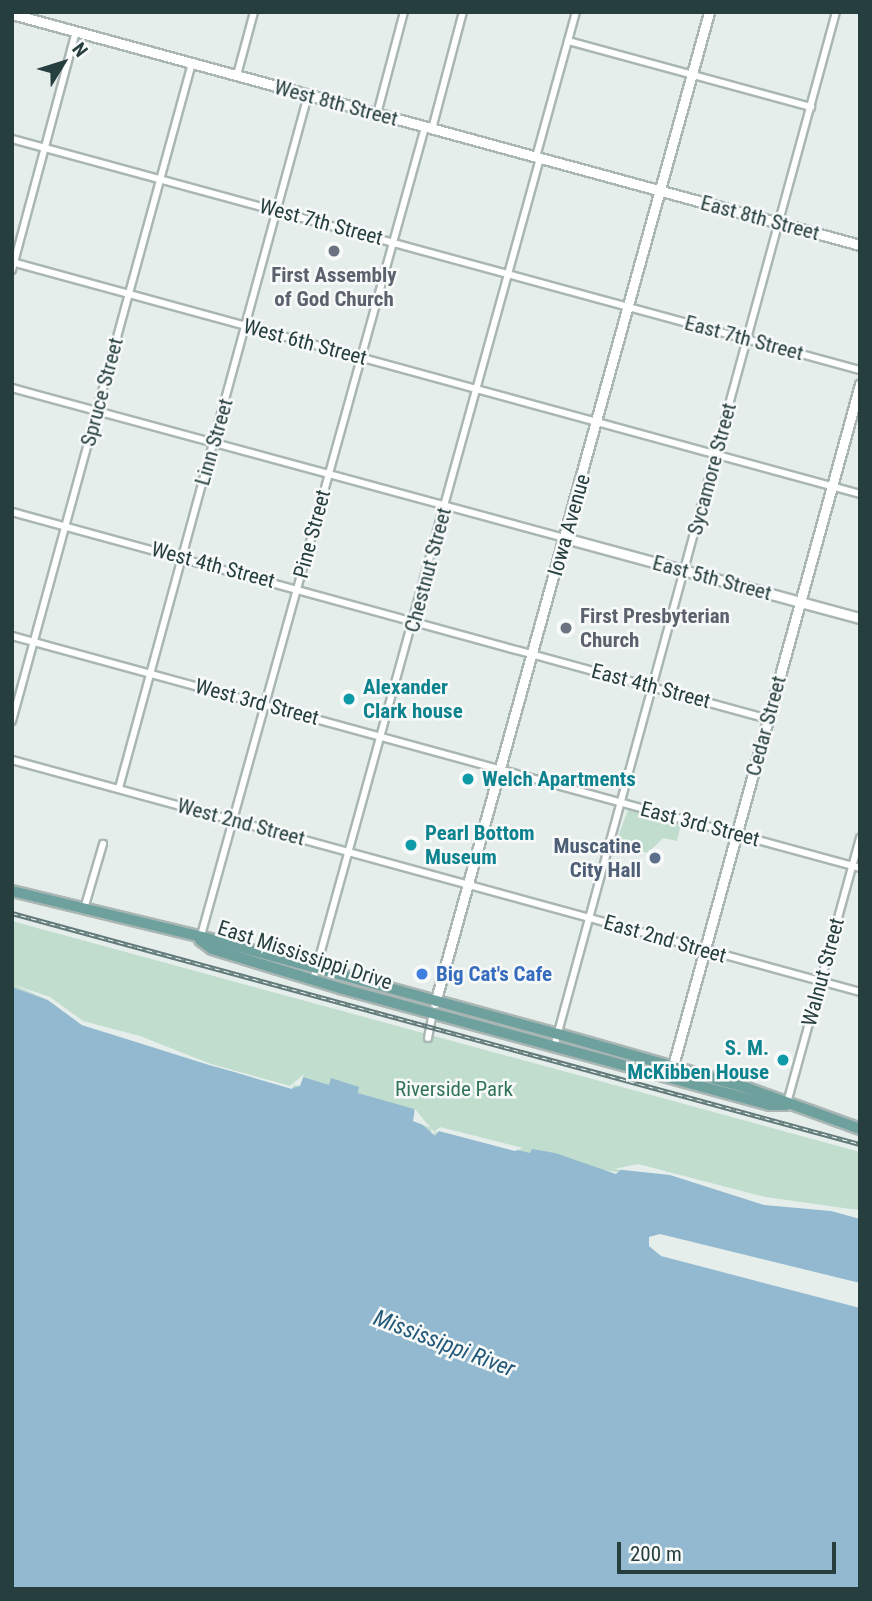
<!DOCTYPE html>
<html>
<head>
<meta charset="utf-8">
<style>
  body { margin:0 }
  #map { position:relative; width:872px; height:1601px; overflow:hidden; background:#e6eeec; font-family:"Roboto Condensed",sans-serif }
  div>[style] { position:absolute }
  .green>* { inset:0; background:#c1ddce }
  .water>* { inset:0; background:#92b9cf }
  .pier>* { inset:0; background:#e6eeec }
  .roads { filter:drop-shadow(2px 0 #a9b6b4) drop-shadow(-2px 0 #a9b6b4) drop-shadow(0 2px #a9b6b4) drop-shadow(0 -2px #a9b6b4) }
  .street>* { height:6px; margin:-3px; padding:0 3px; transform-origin:3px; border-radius:3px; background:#fff }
  .secondary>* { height:9px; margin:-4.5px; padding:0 4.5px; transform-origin:4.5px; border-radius:4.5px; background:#fff }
  .primary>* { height:10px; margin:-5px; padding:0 5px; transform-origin:5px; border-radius:5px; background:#6ea19e }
  .rail>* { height:4.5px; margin-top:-2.25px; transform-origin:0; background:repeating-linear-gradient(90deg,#f7faf9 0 5px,#617a79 0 10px); box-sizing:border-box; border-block:2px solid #617a79 }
  .dots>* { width:19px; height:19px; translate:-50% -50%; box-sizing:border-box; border:4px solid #f7faf9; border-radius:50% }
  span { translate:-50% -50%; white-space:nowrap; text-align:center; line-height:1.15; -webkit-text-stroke:5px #f7faf9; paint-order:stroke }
  .street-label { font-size:21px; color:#263f3e }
  .worship-label { font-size:21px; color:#5b616d; font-weight:700 }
  .left { translate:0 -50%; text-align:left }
  .culture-label { font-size:21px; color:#0d838f; font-weight:700 }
  .right { translate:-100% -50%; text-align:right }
  .service-label { font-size:21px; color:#4e5e75; font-weight:700 }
  .shop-label { font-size:21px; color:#366cbe; font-weight:700 }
  .park-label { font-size:21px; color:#327459 }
  .water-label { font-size:23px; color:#235978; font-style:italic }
  .frame { position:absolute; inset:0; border:14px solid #263f3e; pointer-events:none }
  .north { position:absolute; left:28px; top:28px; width:70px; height:70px; -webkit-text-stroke:5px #f7faf9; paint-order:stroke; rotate:52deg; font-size:19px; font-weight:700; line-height:28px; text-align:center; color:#263f3e }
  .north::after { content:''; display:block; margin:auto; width:24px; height:32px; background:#263f3e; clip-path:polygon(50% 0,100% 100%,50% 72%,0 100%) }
  .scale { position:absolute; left:617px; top:1542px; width:219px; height:32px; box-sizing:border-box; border:4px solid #263f3e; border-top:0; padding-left:9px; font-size:21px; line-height:24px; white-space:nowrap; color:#263f3e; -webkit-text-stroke:5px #f7faf9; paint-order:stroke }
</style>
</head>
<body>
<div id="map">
  <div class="green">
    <div style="clip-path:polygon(628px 810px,681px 824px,677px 841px,663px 838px,648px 853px,615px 845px)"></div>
    <div style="clip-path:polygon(12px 921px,860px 1152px,860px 1214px,558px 1162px,509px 1186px,379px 1099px,358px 1093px,359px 1088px,339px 1095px,292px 1089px,82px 1025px,48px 1000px,12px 987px)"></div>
  </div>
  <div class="water">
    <div style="clip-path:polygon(12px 987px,48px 1000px,82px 1025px,209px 1065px,293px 1088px,300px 1086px,303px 1077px,329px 1085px,331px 1078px,359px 1087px,358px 1093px,414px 1109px,416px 1119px,435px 1136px,439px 1131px,530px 1153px,532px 1149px,555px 1153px,616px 1174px,622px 1169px,665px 1171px,765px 1200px,860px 1214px,860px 1589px,12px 1589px)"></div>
  </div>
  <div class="pier">
    <div style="clip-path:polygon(12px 984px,50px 997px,83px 1021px,140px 1036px,211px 1064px,290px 1086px,304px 1074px,300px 1086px,294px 1085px,292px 1089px,251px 1077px,82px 1025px,48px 1000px)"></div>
    <div style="clip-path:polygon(415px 1109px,434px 1132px,440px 1127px,523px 1148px,515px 1151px,439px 1131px,432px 1134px,431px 1128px,413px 1121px)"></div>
    <div style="clip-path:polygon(638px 1164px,765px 1197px,858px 1210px,860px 1219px,831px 1211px,764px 1205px,670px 1175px,614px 1169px)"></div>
    <div style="clip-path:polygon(660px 1234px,860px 1283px,860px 1308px,661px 1256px,649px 1246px,649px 1237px)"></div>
  </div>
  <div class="roads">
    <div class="street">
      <div style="left:568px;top:41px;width:252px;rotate:15.2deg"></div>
      <div style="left:237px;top:75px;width:65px;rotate:-74.9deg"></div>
      <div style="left:377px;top:114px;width:106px;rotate:-75.2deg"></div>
      <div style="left:432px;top:129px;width:121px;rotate:-75.2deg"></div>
      <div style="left:12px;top:139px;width:879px;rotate:15.24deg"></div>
      <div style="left:536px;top:157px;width:150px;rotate:-74.6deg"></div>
      <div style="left:12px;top:262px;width:879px;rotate:15.3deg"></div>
      <div style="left:12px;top:270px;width:247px;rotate:-75deg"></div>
      <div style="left:12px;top:388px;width:572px;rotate:15.2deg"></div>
      <div style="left:12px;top:512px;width:784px;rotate:15.31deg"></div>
      <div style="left:12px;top:636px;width:879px;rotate:15.3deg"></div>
      <div style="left:12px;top:721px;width:682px;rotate:-74.7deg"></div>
      <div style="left:12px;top:760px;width:879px;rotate:15.3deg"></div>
      <div style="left:119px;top:788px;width:718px;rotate:-74.74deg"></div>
      <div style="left:84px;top:909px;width:68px;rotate:-73.7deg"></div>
      <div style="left:200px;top:939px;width:843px;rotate:-74.51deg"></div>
      <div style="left:313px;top:980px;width:853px;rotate:-74.56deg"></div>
      <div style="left:428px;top:1038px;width:26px;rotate:-79deg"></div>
      <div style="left:554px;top:1047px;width:1073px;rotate:-74.76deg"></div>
      <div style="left:787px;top:1103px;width:275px;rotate:-74.6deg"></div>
    </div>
    <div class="secondary">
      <div style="left:12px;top:14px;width:879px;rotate:15.24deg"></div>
      <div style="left:565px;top:538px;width:306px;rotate:15.2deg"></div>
      <div style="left:435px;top:1003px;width:1028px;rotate:-74.54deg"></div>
      <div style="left:672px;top:1069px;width:710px;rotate:-74.65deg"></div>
    </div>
    <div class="primary">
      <div style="left:12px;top:891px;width:208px;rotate:13.6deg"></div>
      <div style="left:214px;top:940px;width:357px;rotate:15.3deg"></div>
      <div style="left:558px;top:1034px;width:197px;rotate:15.9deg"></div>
      <div style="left:747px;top:1088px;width:120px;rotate:19.9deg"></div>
      <div style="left:200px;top:940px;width:15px;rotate:37deg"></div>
      <div style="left:212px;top:949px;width:137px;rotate:17deg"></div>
      <div style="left:343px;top:989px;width:442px;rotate:15.2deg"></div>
      <div style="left:770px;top:1105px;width:16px"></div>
    </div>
  </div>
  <div class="rail">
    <div style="left:12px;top:913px;width:879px;rotate:15.24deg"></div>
  </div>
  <div class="dots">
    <div style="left:334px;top:251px;background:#6b7280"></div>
    <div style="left:566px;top:628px;background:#6b7280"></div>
    <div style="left:349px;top:699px;background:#0f9aa8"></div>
    <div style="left:468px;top:779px;background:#0f9aa8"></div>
    <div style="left:411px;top:845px;background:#0f9aa8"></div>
    <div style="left:655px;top:858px;background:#5c6f8a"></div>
    <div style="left:422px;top:974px;background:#3f7fe0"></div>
    <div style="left:783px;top:1060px;background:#0f9aa8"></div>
  </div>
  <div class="street-label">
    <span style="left:336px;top:103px;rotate:15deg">West 8th Street</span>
    <span style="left:760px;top:218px;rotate:15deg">East 8th Street</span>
    <span style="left:321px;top:222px;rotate:15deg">West 7th Street</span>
    <span style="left:744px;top:338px;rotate:15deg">East 7th Street</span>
    <span style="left:305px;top:342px;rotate:15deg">West 6th Street</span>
    <span style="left:102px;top:392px;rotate:-75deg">Spruce Street</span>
    <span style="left:214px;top:442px;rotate:-74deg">Linn Street</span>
    <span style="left:712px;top:469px;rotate:-75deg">Sycamore Street</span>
    <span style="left:569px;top:525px;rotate:-74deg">Iowa Avenue</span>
    <span style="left:312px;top:534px;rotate:-75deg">Pine Street</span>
    <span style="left:213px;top:565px;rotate:15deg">West 4th Street</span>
    <span style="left:428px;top:570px;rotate:-75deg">Chestnut Street</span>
    <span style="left:712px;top:578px;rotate:15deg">East 5th Street</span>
    <span style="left:651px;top:686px;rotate:15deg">East 4th Street</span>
    <span style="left:257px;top:702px;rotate:15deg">West 3rd Street</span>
    <span style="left:766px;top:726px;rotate:-75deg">Cedar Street</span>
    <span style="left:241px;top:822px;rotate:15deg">West 2nd Street</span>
    <span style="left:700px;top:824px;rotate:15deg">East 3rd Street</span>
    <span style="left:665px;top:939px;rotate:16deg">East 2nd Street</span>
    <span style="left:305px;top:955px;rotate:18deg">East Mississippi Drive</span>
    <span style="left:823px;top:972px;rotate:-75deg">Walnut Street</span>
  </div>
  <div class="worship-label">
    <span style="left:334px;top:287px">First Assembly<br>of God Church</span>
    <span class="left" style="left:580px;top:628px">First Presbyterian<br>Church</span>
  </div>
  <div class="culture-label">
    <span class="left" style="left:363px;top:699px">Alexander<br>Clark house</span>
    <span class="left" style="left:482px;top:779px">Welch Apartments</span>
    <span class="left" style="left:425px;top:845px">Pearl Bottom<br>Museum</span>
    <span class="right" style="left:769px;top:1060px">S. M.<br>McKibben House</span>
  </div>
  <div class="service-label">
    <span class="right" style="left:641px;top:858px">Muscatine<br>City Hall</span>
  </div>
  <div class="shop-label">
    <span class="left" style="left:436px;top:974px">Big Cat's Cafe</span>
  </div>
  <div class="park-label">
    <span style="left:454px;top:1089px">Riverside Park</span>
  </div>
  <div class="water-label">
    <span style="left:444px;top:1344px;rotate:21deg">Mississippi River</span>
  </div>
  <div class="frame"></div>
  <div class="north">N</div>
  <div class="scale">200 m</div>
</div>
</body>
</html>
